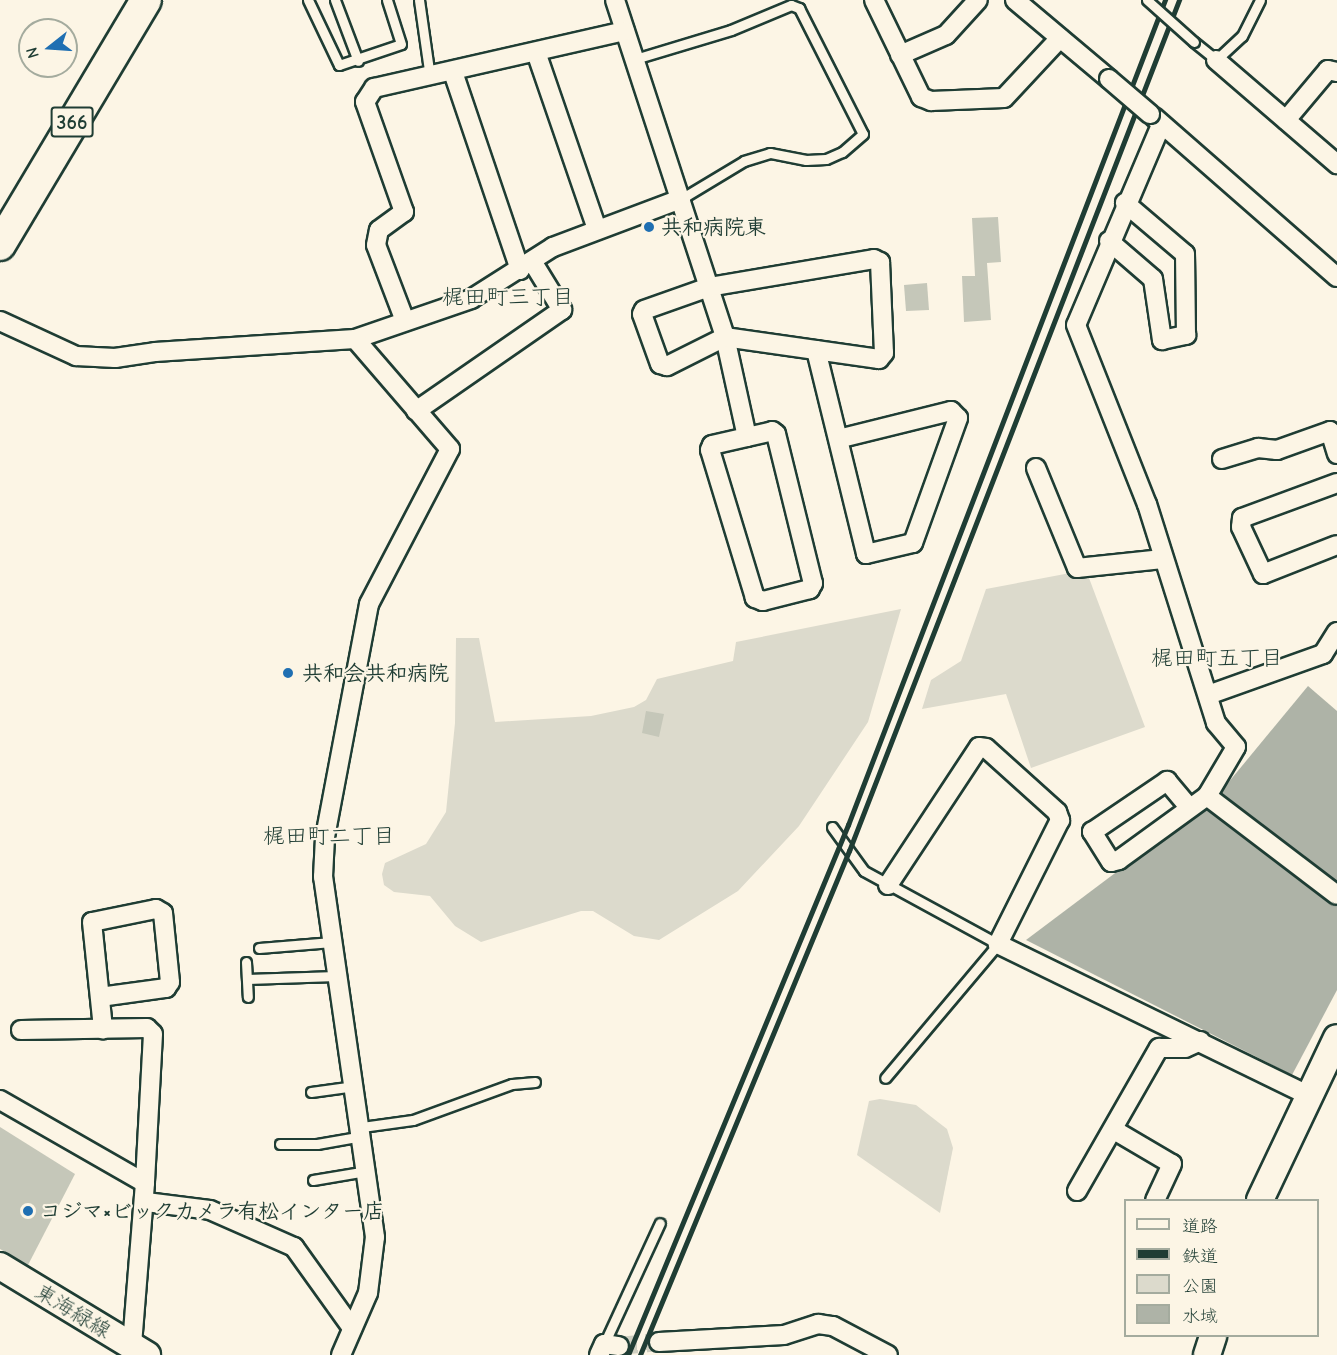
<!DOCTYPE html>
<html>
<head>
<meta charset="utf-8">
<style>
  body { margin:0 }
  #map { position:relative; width:1337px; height:1355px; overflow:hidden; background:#fcf5e5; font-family:"Comic Neue","Klee One",sans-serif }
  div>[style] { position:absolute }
  .green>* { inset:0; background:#dcdacc }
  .water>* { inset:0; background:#aeb3a7 }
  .building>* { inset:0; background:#c5c7b9 }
  .minor-tunnel>* { height:18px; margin-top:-9px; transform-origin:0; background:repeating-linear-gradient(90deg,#d0d0c2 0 18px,transparent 0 27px) }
  .roads { filter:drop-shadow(2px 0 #1f3d34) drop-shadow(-2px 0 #1f3d34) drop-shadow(0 2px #1f3d34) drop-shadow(0 -2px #1f3d34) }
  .service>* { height:9px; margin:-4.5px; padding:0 4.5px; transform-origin:4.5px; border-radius:4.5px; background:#fcf5e5 }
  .minor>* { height:18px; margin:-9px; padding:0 9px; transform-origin:9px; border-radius:9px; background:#fcf5e5 }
  .secondary>* { height:26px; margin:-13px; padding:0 13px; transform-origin:13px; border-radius:13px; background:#fcf5e5 }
  .trunk>* { height:30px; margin:-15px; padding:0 15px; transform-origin:15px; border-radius:15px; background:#fcf5e5 }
  .rail>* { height:4.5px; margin:-2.25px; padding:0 2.25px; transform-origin:2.25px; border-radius:2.25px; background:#1f3d34 }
  .bridges { filter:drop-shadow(2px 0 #1f3d34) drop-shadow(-2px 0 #1f3d34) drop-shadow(0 2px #1f3d34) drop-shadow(0 -2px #1f3d34) }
  .service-bridge>* { height:9px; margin:-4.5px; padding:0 4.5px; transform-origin:4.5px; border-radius:4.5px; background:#fcf5e5 }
  .minor-bridge>* { height:18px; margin:-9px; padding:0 9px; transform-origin:9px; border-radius:9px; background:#fcf5e5 }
  .dots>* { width:16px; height:16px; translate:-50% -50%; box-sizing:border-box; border:3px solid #fcf5e5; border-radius:50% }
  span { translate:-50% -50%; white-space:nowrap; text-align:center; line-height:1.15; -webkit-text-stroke:4.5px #fcf5e5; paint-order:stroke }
  .shield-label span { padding:2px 4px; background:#fcf5e5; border:2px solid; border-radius:4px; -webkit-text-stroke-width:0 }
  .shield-label { font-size:20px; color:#1f3d34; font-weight:700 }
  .poi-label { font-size:21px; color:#1f3d34; font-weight:700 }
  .left { translate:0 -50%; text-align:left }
  .street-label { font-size:21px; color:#1f3d34 }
  .neighbourhood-label { font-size:22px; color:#1f3d34 }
  .legend { position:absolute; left:1124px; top:1199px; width:195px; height:138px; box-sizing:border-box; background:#fcf5e5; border:2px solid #a4ab9e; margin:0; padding:8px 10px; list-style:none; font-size:18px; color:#1f3d34 }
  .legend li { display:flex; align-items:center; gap:12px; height:30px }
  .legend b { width:30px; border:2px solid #a4ab9e }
  .north { position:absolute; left:18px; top:18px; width:60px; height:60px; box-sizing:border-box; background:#fcf5e5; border:2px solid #a4ab9e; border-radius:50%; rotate:253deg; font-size:16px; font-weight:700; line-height:24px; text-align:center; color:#1f3d34 }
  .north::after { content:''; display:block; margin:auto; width:21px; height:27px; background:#1f6fb2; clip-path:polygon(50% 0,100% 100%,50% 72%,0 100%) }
</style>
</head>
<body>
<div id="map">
  <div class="green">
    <div style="clip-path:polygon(1086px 570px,1145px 727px,1031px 768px,1006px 694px,922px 709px,931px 680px,961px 661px,986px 589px)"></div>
    <div style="clip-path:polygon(901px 609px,868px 722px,799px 826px,738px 891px,659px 940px,634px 936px,593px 911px,581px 911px,481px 942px,455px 926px,430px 896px,394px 892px,384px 885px,382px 874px,385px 863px,426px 844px,446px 812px,455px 723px,456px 638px,479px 638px,495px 722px,591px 716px,634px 707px,646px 700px,657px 679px,733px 661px,736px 642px)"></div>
    <div style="clip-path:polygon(880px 1099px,916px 1105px,947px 1129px,953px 1148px,940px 1213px,857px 1155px,869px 1101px)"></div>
  </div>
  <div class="water">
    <div style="clip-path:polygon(1308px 686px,1337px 711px,1337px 890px,1218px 795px)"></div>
    <div style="clip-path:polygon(1203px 807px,1337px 904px,1337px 990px,1292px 1075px,1026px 940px)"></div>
  </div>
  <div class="building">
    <div style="clip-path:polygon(998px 217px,1001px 262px,987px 263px,991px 320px,964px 322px,962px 276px,975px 276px,972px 218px)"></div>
    <div style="clip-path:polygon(927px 283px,929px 310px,906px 311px,904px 285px)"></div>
    <div style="clip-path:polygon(646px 711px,664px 714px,659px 737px,642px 733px)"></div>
    <div style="clip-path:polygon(0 1127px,75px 1174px,28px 1265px,0 1249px)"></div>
  </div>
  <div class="minor-tunnel">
    <div style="left:619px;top:1346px;width:40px;rotate:-5.7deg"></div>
  </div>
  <div class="roads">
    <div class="service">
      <div style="left:308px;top:0;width:72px;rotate:64.5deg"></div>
      <div style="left:339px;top:65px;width:65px;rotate:-18.7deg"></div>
      <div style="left:401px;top:44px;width:46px;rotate:-107.7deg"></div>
      <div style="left:335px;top:0;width:65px;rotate:69.3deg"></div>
      <div style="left:419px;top:0;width:78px;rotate:81.9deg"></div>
      <div style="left:1194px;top:42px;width:28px;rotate:39deg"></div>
      <div style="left:1216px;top:60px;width:35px;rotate:-43deg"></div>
      <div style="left:1242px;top:36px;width:40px;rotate:-63.4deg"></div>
      <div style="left:635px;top:59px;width:100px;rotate:-16.8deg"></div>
      <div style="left:731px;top:30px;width:65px;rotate:-22.6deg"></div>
      <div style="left:791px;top:5px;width:9px;rotate:21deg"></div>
      <div style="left:799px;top:8px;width:141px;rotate:63.1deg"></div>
      <div style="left:863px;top:134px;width:28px;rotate:139deg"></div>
      <div style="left:842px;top:152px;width:17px;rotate:156deg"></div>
      <div style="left:826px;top:159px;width:20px;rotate:177deg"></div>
      <div style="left:806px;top:160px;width:37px;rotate:-169deg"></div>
      <div style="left:770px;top:153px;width:27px;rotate:163deg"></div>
      <div style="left:744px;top:161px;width:74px;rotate:148.9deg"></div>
      <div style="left:832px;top:827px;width:54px;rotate:54deg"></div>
      <div style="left:864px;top:871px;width:153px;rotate:28.6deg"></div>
      <div style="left:998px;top:944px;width:175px;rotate:130.1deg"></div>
      <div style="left:259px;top:948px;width:73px;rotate:-4.7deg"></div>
      <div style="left:246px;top:962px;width:35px;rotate:87deg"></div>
      <div style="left:247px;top:979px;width:89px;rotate:-1.9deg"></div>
      <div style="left:311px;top:1092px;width:44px;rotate:-7.8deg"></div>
      <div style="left:362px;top:1127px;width:51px;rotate:-7.8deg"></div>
      <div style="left:413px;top:1120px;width:105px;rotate:-20deg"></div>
      <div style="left:512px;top:1084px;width:23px;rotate:-5deg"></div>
      <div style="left:280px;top:1144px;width:37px"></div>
      <div style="left:317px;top:1144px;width:47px;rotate:-9.9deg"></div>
      <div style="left:313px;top:1180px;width:55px;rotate:-9.5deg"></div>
      <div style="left:604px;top:1344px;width:133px;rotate:-65.2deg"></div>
    </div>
    <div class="minor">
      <div style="left:615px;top:0;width:354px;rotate:71.9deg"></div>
      <div style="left:725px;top:337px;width:102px;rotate:77.6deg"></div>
      <div style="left:747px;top:437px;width:26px;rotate:-13deg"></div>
      <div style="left:772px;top:431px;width:5px;rotate:37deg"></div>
      <div style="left:776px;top:434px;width:154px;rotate:76.1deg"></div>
      <div style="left:813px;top:583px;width:7px;rotate:117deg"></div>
      <div style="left:810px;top:589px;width:49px;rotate:165.7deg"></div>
      <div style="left:763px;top:601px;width:9px;rotate:-159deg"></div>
      <div style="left:755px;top:598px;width:155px;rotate:-106.9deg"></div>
      <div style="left:710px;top:450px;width:5px;rotate:-68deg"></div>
      <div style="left:712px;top:445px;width:36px;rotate:-13deg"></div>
      <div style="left:874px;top:0;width:108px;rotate:64.1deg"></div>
      <div style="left:921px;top:97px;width:11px;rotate:22deg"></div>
      <div style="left:931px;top:101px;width:73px;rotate:-2.4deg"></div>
      <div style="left:1004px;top:98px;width:82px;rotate:-47deg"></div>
      <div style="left:1015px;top:0;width:123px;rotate:40deg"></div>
      <div style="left:536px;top:52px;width:187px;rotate:71deg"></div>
      <div style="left:900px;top:55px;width:50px;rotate:-23.5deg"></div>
      <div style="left:946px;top:35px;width:47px;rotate:-47.6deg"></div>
      <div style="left:1216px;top:60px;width:160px;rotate:40.7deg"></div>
      <div style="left:453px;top:72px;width:209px;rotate:71.3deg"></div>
      <div style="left:1154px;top:117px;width:243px;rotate:41.2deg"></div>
      <div style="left:1286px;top:120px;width:65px;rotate:-50deg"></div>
      <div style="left:1328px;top:70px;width:9px;rotate:13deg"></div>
      <div style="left:1161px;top:125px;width:217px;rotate:113deg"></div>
      <div style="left:1076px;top:325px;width:193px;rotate:68.4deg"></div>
      <div style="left:1147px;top:504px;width:230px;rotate:72.5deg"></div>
      <div style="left:1216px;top:723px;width:31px;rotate:50deg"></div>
      <div style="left:1236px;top:747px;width:57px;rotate:120.6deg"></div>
      <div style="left:1207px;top:796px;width:109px;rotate:144deg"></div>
      <div style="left:1119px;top:860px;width:8px;rotate:166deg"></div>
      <div style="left:1111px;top:862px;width:36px;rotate:-122deg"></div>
      <div style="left:1092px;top:832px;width:91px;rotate:-34.2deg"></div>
      <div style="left:1167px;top:781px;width:34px;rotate:50deg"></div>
      <div style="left:1109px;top:241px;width:58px;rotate:40.8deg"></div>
      <div style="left:1153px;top:279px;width:62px;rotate:81.6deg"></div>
      <div style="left:1162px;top:340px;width:25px;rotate:-12deg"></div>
      <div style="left:1186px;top:335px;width:81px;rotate:-90.7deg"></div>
      <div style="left:1185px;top:254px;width:79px;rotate:-139.6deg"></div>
      <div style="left:874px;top:259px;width:7px;rotate:27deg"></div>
      <div style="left:880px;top:262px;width:91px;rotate:87.5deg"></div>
      <div style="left:884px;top:353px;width:8px;rotate:130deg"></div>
      <div style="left:879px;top:359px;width:156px;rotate:-171.9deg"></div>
      <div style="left:725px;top:337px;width:65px;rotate:153.4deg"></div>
      <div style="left:667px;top:366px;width:7px;rotate:-164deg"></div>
      <div style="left:660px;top:364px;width:53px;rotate:-109.8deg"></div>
      <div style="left:642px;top:314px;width:4px;rotate:-63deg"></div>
      <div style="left:644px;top:310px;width:69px;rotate:-19.5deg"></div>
      <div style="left:709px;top:287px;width:167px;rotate:-9.6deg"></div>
      <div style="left:0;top:321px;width:84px;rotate:24.7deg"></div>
      <div style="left:76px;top:356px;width:39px;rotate:3deg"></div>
      <div style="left:115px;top:358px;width:40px;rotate:-8.5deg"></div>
      <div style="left:155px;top:352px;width:200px;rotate:-3.7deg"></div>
      <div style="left:355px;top:339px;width:123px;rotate:-19deg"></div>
      <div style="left:471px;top:299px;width:97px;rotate:-32.4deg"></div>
      <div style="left:553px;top:247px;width:137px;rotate:-20.6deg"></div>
      <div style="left:405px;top:321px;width:81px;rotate:-110.9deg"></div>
      <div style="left:376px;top:245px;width:15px;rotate:-79deg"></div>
      <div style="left:379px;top:230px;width:31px;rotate:-36deg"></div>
      <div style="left:404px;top:212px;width:117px;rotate:-109.5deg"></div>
      <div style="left:365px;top:102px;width:17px;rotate:-57deg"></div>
      <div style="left:374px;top:88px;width:257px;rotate:-12.8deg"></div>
      <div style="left:816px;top:350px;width:210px;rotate:76.2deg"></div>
      <div style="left:866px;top:554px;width:48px;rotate:-13.2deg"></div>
      <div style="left:913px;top:543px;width:133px;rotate:-70.2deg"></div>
      <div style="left:958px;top:418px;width:10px;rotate:-135deg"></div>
      <div style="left:951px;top:411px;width:116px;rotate:166.1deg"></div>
      <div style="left:416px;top:411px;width:178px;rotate:-34.7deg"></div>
      <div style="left:562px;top:310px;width:57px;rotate:-121.5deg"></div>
      <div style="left:1222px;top:459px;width:38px;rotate:-17deg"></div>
      <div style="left:1258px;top:448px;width:19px;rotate:6deg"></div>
      <div style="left:1277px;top:450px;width:56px;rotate:-19.7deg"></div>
      <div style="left:1330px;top:431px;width:24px;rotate:73deg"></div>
      <div style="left:1036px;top:468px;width:108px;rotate:67.7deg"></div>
      <div style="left:1077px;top:568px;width:86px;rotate:-6deg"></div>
      <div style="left:1337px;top:483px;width:101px;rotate:159.8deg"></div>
      <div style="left:1242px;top:518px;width:9px;rotate:96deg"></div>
      <div style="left:1241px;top:527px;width:52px;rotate:64.9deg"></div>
      <div style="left:1263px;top:574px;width:79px;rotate:-21.4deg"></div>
      <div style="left:1208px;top:695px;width:122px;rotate:-19.6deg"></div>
      <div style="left:1323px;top:654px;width:26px;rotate:-58deg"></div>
      <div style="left:1207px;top:796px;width:163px;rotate:37.3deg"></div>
      <div style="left:888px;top:885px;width:165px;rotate:-56.6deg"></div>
      <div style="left:979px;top:747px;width:7px;rotate:8deg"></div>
      <div style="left:986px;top:748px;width:96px;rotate:42deg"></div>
      <div style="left:1057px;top:812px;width:9px;rotate:69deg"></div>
      <div style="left:1060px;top:820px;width:139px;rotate:116.6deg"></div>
      <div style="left:998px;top:944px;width:345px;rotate:26deg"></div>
      <div style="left:100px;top:997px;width:67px;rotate:-7.8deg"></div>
      <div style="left:166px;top:988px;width:7px;rotate:-56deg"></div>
      <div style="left:170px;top:982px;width:69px;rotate:-95.8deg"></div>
      <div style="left:163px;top:913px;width:8px;rotate:-150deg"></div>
      <div style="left:156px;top:909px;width:65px;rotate:168.5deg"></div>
      <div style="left:92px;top:922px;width:108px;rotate:84.1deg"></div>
      <div style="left:21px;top:1030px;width:126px;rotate:-0.9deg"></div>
      <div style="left:147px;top:1028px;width:8px;rotate:45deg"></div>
      <div style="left:153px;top:1034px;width:149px;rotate:93.1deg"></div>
      <div style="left:0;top:1100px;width:167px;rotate:29.8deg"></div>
      <div style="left:145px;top:1183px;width:164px;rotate:94.6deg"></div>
      <div style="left:1114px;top:1130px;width:67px;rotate:30.4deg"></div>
      <div style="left:1172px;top:1164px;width:40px;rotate:115deg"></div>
      <div style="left:1077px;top:1191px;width:165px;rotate:-60.2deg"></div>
      <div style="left:1159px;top:1048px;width:26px"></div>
      <div style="left:1185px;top:1048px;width:17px;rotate:-24deg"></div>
      <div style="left:146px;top:1202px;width:64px;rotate:7.1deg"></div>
      <div style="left:210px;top:1210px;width:92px;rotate:23.8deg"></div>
      <div style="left:294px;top:1247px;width:100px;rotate:54.4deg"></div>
      <div style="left:659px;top:1342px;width:125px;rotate:-3.2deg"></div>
      <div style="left:784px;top:1335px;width:36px;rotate:-18deg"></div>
      <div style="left:818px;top:1324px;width:15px;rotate:8deg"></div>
      <div style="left:833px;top:1326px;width:62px;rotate:27.8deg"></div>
      <div style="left:341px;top:1355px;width:68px;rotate:-66.5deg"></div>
      <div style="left:368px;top:1293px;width:56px;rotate:-82.9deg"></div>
      <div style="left:375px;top:1237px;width:364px;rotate:-98.2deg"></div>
      <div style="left:323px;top:877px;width:40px;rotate:-87.1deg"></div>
      <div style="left:325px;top:837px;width:237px;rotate:-79.3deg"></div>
      <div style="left:369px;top:604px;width:175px;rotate:-62.4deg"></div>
      <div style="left:450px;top:449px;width:145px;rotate:-130.8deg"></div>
      <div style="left:599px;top:1355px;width:12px;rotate:-66deg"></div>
      <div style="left:604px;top:1344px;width:15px;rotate:8deg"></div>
    </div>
    <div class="secondary">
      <div style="left:1260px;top:1200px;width:179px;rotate:-64.6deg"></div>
      <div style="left:0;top:1266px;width:172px;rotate:31.2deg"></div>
      <div style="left:1207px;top:1355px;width:20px;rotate:-72deg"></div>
    </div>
    <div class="trunk">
      <div style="left:0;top:245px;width:285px;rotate:-59.2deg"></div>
    </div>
  </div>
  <div class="rail">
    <div style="left:628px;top:1355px;width:574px;rotate:-67.46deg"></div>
    <div style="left:848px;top:825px;width:884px;rotate:-68.98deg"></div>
    <div style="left:640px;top:1355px;width:546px;rotate:-67.48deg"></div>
    <div style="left:849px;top:851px;width:913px;rotate:-68.8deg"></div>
  </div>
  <div class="bridges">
    <div class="service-bridge">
      <div style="left:1147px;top:0;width:63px;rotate:41.8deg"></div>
    </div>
    <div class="minor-bridge">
      <div style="left:1109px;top:79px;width:54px;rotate:40.5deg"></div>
    </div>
  </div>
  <div class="dots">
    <div style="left:649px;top:227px;background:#1f6fb2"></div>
    <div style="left:288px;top:673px;background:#1f6fb2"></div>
    <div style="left:28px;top:1211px;background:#1f6fb2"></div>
  </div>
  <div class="shield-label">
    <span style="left:72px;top:122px">366</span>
  </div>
  <div class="poi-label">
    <span class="left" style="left:661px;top:227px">共和病院東</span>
    <span class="left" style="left:302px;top:673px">共和会共和病院</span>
    <span class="left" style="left:40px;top:1211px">コジマ×ビックカメラ有松インター店</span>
  </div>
  <div class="street-label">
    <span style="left:73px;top:1311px;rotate:31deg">東海緑線</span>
  </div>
  <div class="neighbourhood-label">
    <span style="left:508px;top:298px">梶田町三丁目</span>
    <span style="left:1217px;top:659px">梶田町五丁目</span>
    <span style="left:329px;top:837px">梶田町二丁目</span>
  </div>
  <ul class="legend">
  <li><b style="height:8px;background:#fcf5e5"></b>道路</li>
  <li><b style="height:8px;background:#1f3d34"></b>鉄道</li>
  <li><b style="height:16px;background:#dcdacc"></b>公園</li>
  <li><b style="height:16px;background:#aeb3a7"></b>水域</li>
  </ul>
  <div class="north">N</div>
</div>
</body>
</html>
